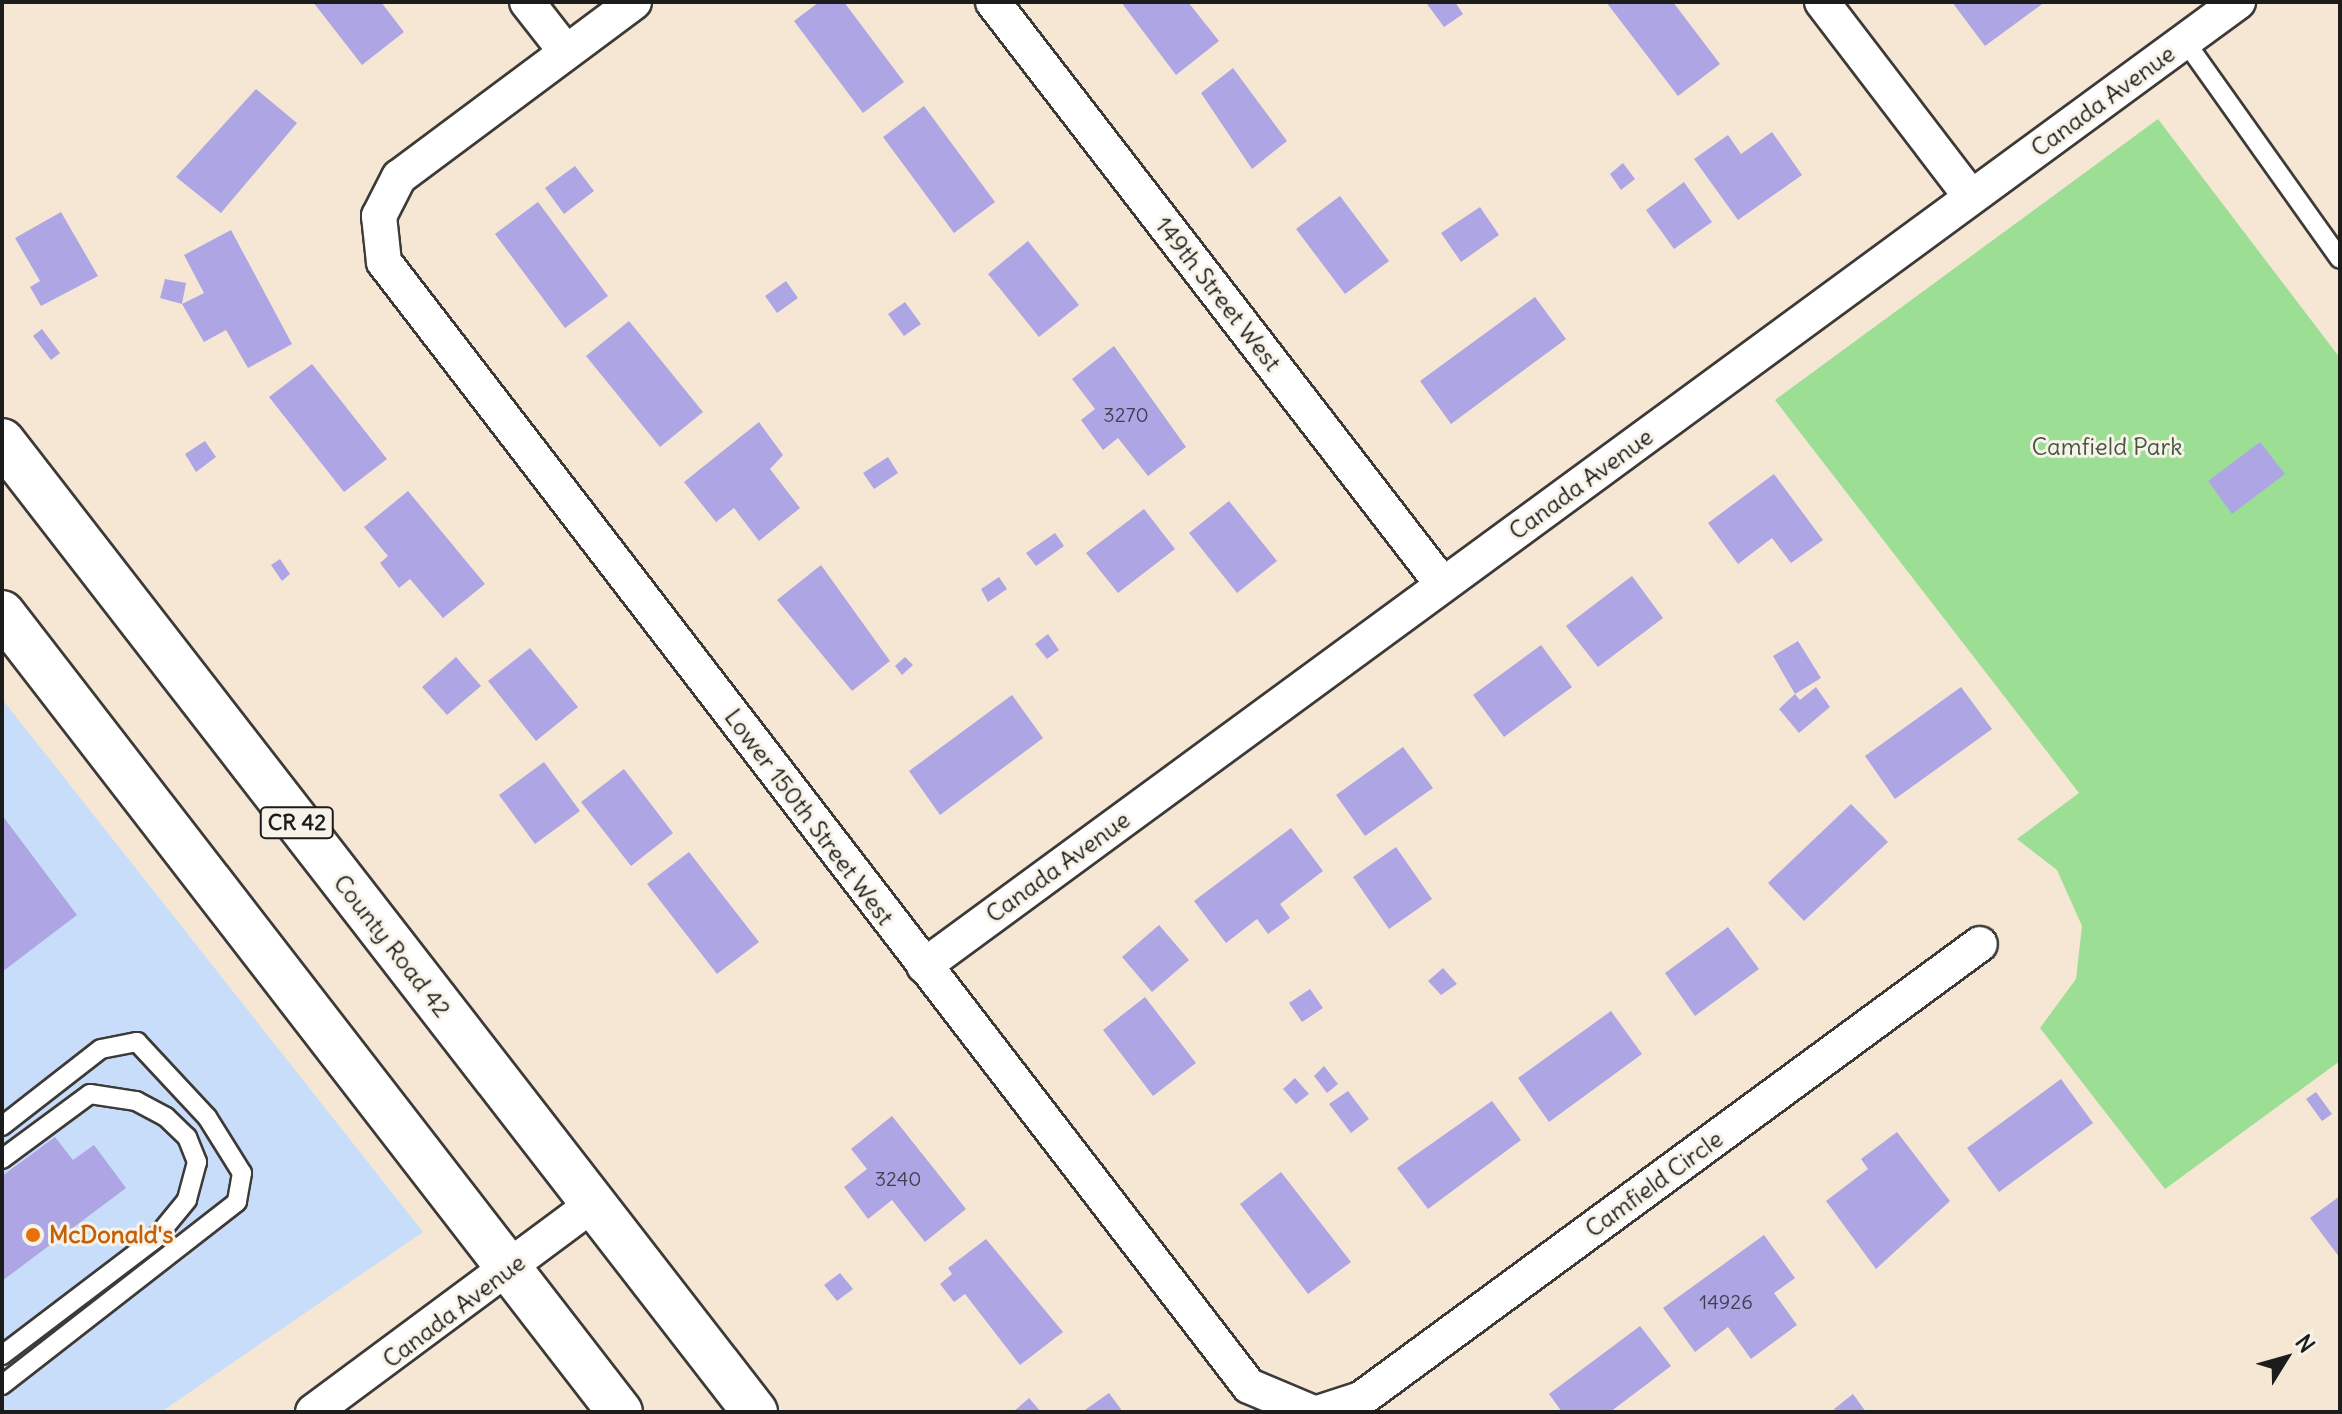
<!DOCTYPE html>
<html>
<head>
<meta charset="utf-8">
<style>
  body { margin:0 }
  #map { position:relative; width:2342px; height:1414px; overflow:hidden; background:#f5e7d4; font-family:Delius,sans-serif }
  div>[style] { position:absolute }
  .built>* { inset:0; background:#c8ddf9 }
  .green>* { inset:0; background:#9dde95 }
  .building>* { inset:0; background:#aea6e4 }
  .roads { filter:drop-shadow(2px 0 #3d3a38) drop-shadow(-2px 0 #3d3a38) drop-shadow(0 2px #3d3a38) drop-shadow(0 -2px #3d3a38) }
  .lane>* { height:18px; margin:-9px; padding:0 9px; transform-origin:9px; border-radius:9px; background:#fff }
  .street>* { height:34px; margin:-17px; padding:0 17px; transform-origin:17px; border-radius:17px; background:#fff }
  .highway>* { height:44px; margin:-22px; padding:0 22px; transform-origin:22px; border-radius:22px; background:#fff }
  .dots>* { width:22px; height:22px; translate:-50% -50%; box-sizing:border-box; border:4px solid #f7f3e8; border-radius:50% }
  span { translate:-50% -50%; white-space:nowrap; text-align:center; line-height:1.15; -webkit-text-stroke:6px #f7f3e8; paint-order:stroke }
  .number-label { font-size:20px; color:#403e4e }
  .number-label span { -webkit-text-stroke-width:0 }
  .shield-label span { padding:2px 6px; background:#f7f3e8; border:2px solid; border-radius:6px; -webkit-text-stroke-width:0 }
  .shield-label { font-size:22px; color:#1c1c1c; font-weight:700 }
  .street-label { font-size:24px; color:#1c1c1c }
  .park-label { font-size:24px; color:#435640 }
  .food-label { font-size:24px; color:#c56008; font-weight:700 }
  .left { translate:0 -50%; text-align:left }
  .frame { position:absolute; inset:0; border:4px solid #1c1c1c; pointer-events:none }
  .north { position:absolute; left:2246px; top:1318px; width:80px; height:80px; -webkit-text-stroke:6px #f7f3e8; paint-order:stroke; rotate:53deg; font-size:22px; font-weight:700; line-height:32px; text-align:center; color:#1c1c1c }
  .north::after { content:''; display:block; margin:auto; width:28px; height:36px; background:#1c1c1c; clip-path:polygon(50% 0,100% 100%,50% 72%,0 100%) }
</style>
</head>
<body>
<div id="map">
  <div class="built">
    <div style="clip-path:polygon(2px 699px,423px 1232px,161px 1412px,2px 1412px)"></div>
  </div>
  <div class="green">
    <div style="clip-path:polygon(2158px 119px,2340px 358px,2340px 1061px,2165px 1189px,2040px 1028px,2076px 979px,2082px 926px,2057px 870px,2017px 839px,2079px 793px,1775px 400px)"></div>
  </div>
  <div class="building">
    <div style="clip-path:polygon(313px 2px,381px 2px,404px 32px,362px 65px)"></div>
    <div style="clip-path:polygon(819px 2px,844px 2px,904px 82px,863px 113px,794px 21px)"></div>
    <div style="clip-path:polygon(1121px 2px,1188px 2px,1219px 41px,1176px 75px)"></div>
    <div style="clip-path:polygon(1455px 2px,1463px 14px,1444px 27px,1427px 4px)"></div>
    <div style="clip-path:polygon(1606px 2px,1673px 2px,1720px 64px,1678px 96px)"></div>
    <div style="clip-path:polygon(1952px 2px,2045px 2px,1985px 46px)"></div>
    <div style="clip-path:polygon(1233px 68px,1287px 141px,1252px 169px,1201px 93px)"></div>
    <div style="clip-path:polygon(256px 89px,297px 123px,221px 213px,176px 177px)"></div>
    <div style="clip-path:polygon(924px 106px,995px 202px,954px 233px,883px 137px)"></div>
    <div style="clip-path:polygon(1772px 132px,1802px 175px,1738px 220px,1694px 159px,1728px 135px,1741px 154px)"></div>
    <div style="clip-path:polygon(1623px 163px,1635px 179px,1621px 190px,1610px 174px)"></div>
    <div style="clip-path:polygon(575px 166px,594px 191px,564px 214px,545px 188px)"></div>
    <div style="clip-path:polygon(1684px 182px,1712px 222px,1674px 249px,1646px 210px)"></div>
    <div style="clip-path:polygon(1340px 196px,1389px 261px,1345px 294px,1296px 229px)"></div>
    <div style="clip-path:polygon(538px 202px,608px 296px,565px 328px,495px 234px)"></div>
    <div style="clip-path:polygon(1480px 207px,1499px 235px,1461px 262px,1441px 233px)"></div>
    <div style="clip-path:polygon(61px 212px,98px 276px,41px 306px,30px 287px,40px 281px,15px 238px)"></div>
    <div style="clip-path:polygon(231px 230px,292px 344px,248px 368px,226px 330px,204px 342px,182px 304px,160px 298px,165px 279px,186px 283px,182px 304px,204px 293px,184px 255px)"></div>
    <div style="clip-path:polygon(1028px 241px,1079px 305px,1039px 337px,988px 274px)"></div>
    <div style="clip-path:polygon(786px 281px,798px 298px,777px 313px,765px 296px)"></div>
    <div style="clip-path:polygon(1535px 297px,1566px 339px,1451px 424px,1420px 381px)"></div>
    <div style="clip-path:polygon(905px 302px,921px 324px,904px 336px,888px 314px)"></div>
    <div style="clip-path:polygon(629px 321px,703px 412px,660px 447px,586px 356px)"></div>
    <div style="clip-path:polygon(42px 329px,60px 353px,51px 360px,33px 336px)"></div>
    <div style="clip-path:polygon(1114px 346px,1186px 447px,1148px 476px,1118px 438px,1103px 450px,1081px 420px,1095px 409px,1072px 379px)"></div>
    <div style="clip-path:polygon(312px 364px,387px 459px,344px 492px,269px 397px)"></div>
    <div style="clip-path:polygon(759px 422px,783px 455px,770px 469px,800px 508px,759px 541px,734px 508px,716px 522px,684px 482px)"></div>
    <div style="clip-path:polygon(205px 441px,216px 457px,196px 472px,185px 454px)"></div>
    <div style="clip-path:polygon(2260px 442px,2285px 474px,2232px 514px,2208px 481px)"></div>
    <div style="clip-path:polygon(888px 457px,898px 473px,874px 489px,863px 473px)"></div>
    <div style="clip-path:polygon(1774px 474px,1823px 540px,1791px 563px,1772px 538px,1738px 564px,1708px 523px)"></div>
    <div style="clip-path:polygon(408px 491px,485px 584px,443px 618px,410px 579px,399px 588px,380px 563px,388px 556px,364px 527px)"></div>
    <div style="clip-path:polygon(1229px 501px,1277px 561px,1237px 593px,1189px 533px)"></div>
    <div style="clip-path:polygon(1144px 509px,1175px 549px,1118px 593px,1086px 553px)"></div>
    <div style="clip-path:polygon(1055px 533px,1064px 546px,1036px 566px,1026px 553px)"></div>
    <div style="clip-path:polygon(280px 559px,290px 574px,282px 581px,271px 565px)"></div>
    <div style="clip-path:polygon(821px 565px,890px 661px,852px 691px,777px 600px)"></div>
    <div style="clip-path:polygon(1632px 576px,1663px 618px,1598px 667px,1566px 626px)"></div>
    <div style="clip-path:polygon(999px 577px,1007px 589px,988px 602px,981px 589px)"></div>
    <div style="clip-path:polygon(1048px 634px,1059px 650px,1047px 659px,1035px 644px)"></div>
    <div style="clip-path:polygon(1798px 641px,1821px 678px,1795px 694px,1800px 700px,1816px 687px,1830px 707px,1799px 733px,1779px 709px,1795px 694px,1773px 656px)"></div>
    <div style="clip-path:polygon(1541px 645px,1572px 687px,1504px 737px,1473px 695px)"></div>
    <div style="clip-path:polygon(530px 648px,578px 707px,536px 741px,488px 681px)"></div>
    <div style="clip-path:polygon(456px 657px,481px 686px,447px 715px,422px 687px)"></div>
    <div style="clip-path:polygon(905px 657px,913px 665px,902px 675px,895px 666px)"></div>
    <div style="clip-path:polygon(1961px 687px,1992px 729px,1895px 799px,1865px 756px)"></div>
    <div style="clip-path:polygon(1012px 695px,1043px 738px,940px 815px,909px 771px)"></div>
    <div style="clip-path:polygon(1403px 747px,1433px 788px,1365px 836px,1336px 795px)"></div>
    <div style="clip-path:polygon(544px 762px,580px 811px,535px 844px,499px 795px)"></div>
    <div style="clip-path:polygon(624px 769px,673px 833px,631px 866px,581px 802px)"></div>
    <div style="clip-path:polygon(1851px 804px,1888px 842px,1804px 921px,1768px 883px)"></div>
    <div style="clip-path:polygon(2px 815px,77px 915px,2px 972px)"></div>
    <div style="clip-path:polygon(1291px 828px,1323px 871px,1280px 904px,1290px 918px,1268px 934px,1257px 919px,1226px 943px,1194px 901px)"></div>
    <div style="clip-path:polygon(1396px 847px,1432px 899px,1389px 929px,1353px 877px)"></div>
    <div style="clip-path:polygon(689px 852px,759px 942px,717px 974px,647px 884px)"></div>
    <div style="clip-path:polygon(1159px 925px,1189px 960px,1152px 992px,1122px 957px)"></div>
    <div style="clip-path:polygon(1728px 927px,1759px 969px,1695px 1016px,1665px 973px)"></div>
    <div style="clip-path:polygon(1443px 968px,1457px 984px,1441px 995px,1428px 981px)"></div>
    <div style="clip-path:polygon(1310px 989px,1323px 1008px,1302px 1022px,1289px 1003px)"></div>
    <div style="clip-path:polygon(1145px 997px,1196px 1063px,1153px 1096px,1103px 1030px)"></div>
    <div style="clip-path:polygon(1611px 1011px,1642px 1054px,1549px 1122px,1518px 1078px)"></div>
    <div style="clip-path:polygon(1324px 1066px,1338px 1084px,1327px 1093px,1314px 1076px)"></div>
    <div style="clip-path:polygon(1295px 1078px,1309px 1094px,1296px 1104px,1283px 1089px)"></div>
    <div style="clip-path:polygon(2061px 1079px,2093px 1123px,1999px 1192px,1967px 1148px)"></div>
    <div style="clip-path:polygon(1348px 1091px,1369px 1119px,1351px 1133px,1329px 1104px)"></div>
    <div style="clip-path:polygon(2316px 1092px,2332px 1114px,2322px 1121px,2306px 1099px)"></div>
    <div style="clip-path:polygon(1492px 1101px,1521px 1140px,1428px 1209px,1397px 1168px)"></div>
    <div style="clip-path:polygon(892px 1116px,966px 1209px,925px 1242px,892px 1200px,868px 1219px,844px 1187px,867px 1169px,851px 1149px)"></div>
    <div style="clip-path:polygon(1897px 1132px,1950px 1201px,1876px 1269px,1826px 1201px,1868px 1169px,1861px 1159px)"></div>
    <div style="clip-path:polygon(55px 1137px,73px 1160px,94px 1145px,126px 1188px,2px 1281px,2px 1176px)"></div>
    <div style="clip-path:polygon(1281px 1172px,1351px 1262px,1308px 1294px,1240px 1204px)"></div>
    <div style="clip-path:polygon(2340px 1196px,2340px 1258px,2310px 1218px)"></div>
    <div style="clip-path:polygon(1764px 1235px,1795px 1278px,1774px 1293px,1797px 1325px,1751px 1359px,1728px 1327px,1695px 1352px,1663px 1308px)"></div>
    <div style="clip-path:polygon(986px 1239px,1063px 1332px,1020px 1365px,965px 1294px,954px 1302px,940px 1284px,952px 1274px,948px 1268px)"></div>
    <div style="clip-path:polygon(840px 1273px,853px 1289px,837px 1301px,824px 1285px)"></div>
    <div style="clip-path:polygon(1640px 1326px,1671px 1366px,1610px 1412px,1562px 1412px,1549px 1394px)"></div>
    <div style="clip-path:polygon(1109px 1393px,1123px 1412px,1082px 1412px)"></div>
    <div style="clip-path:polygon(1853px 1394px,1866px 1412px,1836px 1412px,1834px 1409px)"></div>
    <div style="clip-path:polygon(1029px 1398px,1041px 1412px,1013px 1412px)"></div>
  </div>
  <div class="roads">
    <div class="lane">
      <div style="left:2185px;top:41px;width:267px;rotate:54.6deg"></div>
      <div style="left:2px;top:1126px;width:125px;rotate:-37.9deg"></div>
      <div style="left:101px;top:1049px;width:37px;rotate:-11deg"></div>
      <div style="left:137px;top:1042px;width:103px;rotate:47deg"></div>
      <div style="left:207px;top:1117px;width:66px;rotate:58deg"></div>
      <div style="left:242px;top:1173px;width:29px;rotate:100deg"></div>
      <div style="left:237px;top:1202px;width:298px;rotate:142.1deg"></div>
      <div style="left:2px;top:1159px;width:109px;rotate:-36.5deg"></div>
      <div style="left:90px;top:1094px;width:47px;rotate:8.7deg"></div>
      <div style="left:136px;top:1101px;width:34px;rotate:28deg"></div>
      <div style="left:166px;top:1117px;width:29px;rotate:44deg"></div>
      <div style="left:187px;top:1137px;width:27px;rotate:68deg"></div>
      <div style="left:197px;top:1162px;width:39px;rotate:105deg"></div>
      <div style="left:187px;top:1200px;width:50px;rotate:129.4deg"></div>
      <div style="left:155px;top:1239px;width:192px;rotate:142.8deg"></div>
    </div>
    <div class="street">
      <div style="left:527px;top:2px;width:63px;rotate:52deg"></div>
      <div style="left:634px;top:2px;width:293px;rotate:143.3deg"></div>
      <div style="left:399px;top:177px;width:44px;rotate:117.1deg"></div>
      <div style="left:379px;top:216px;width:46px;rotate:83.8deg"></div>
      <div style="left:384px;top:262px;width:1418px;rotate:52.42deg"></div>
      <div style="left:1249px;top:1386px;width:67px;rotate:22.8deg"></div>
      <div style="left:993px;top:2px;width:736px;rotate:52.34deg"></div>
      <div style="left:1822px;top:2px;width:245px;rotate:52.6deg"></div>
      <div style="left:924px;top:966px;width:1630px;rotate:-36.27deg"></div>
      <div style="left:313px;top:1412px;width:347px;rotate:-36.6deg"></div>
      <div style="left:1321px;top:1412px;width:42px;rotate:-18deg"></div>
      <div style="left:1361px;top:1399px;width:768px;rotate:-36.32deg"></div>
    </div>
    <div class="highway">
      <div style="left:2px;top:441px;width:1229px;rotate:52.21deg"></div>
      <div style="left:2px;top:613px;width:1010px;rotate:52.28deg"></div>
    </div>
  </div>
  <div class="dots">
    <div style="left:33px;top:1235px;background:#e8710a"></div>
  </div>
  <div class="number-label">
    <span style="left:1126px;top:414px">3270</span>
    <span style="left:898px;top:1178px">3240</span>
    <span style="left:1726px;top:1301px">14926</span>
  </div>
  <div class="shield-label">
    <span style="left:297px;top:823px">CR 42</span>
  </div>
  <div class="street-label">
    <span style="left:2103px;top:101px;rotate:-36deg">Canada Avenue</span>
    <span style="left:1218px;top:294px;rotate:52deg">149th Street West</span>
    <span style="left:1581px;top:484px;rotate:-36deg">Canada Avenue</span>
    <span style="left:809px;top:817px;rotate:53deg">Lower 150th Street West</span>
    <span style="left:1058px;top:867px;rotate:-36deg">Canada Avenue</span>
    <span style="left:392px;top:946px;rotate:52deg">County Road 42</span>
    <span style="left:1654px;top:1184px;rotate:-36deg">Camfield Circle</span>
    <span style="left:454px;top:1311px;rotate:-37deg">Canada Avenue</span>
  </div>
  <div class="park-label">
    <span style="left:2107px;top:447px">Camfield Park</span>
  </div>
  <div class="food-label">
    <span class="left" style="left:49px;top:1235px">McDonald's</span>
  </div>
  <div class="frame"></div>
  <div class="north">N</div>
</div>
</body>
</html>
